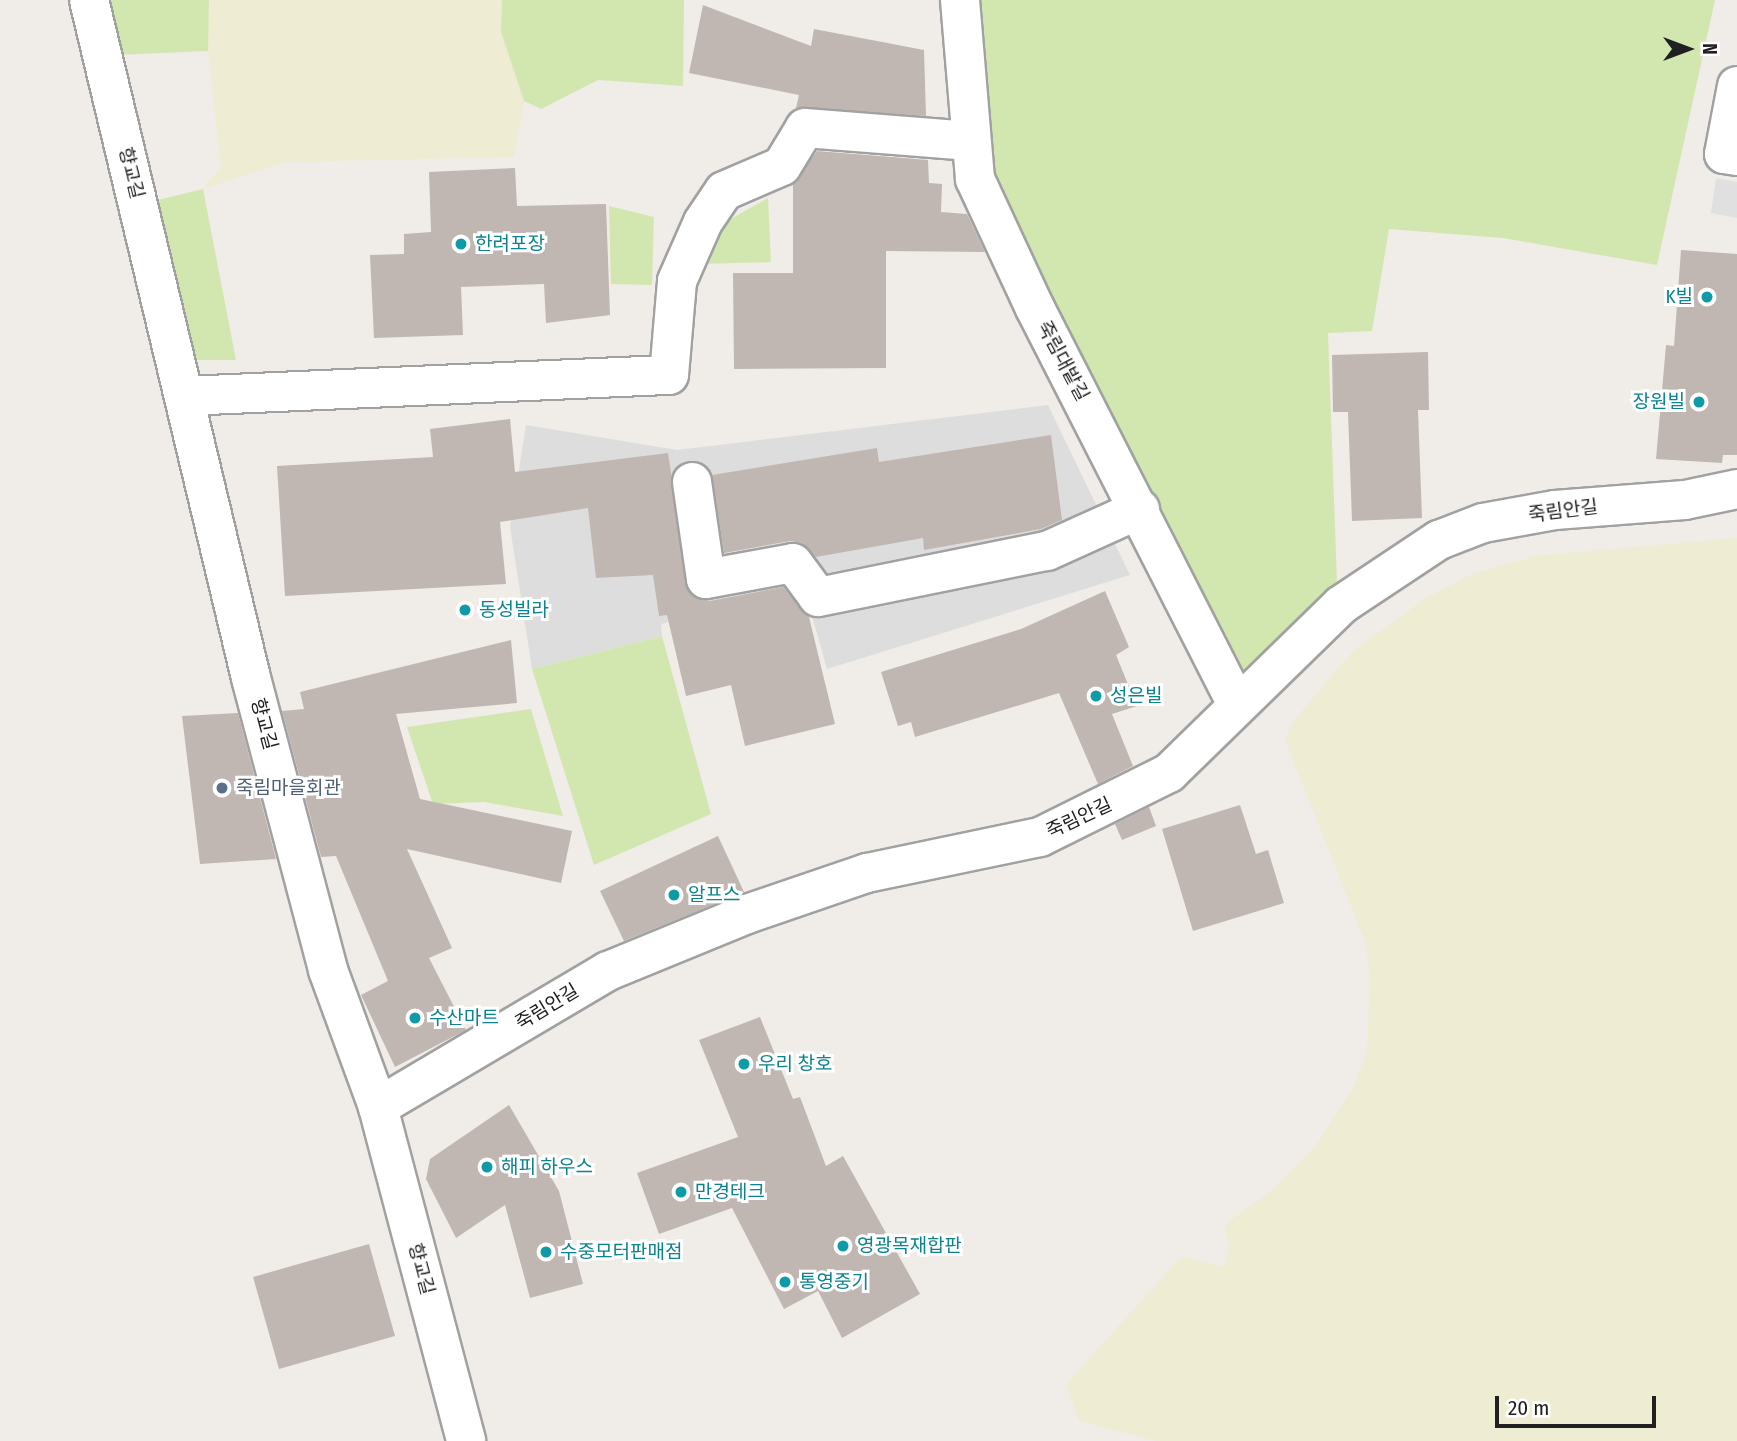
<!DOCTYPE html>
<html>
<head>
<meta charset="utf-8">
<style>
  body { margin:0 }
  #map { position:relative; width:1737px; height:1441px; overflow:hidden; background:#f0ece7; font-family:"Fira Sans Condensed","Noto Sans KR",sans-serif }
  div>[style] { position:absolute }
  .residential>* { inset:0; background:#dedddd }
  .farmland>* { inset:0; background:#eeecd3 }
  .grass>* { inset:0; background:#d2e7af }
  .parking>* { inset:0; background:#e0e0e0 }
  .building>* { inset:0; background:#c0b7b3 }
  .roads { filter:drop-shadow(2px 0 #a1a1a1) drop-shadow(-2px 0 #a1a1a1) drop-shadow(0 2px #a1a1a1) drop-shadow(0 -2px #a1a1a1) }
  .minor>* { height:38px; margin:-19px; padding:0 19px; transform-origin:19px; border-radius:19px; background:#fff }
  .dots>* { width:19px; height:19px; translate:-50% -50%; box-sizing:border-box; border:4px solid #fff; border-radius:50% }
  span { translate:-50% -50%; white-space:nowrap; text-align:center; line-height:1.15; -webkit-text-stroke:6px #fff; paint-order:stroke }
  .street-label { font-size:19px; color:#202020 }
  .culture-label { font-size:19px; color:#0d838f }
  .left { translate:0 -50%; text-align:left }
  .right { translate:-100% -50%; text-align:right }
  .service-label { font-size:19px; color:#4e5e75 }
  .north { position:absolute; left:1653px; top:14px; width:70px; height:70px; -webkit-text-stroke:5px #fff; paint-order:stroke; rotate:90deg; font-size:19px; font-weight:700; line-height:28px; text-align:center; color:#202020 }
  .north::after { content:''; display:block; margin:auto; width:24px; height:32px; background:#202020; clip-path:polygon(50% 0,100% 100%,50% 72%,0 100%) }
  .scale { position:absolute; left:1495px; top:1396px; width:161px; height:32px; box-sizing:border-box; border:4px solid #202020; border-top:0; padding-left:9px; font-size:21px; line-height:24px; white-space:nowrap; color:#202020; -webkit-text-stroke:5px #fff; paint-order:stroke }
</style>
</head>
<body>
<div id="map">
  <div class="residential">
    <div style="clip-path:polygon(1048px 405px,1130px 575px,827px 669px,804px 587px,661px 624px,662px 636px,532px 669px,510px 527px,526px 425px,677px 450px)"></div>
  </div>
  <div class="farmland">
    <div style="clip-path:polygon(209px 0,502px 0,501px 32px,524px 101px,514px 157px,284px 162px,203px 189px,221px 167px,208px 52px)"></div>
    <div style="clip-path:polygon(1737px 538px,1737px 1441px,1156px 1441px,1079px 1421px,1066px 1384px,1181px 1257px,1224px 1267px,1229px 1246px,1224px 1225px,1269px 1192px,1316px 1145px,1355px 1084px,1367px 1050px,1370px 978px,1366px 944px,1285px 740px,1293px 721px,1353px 651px,1426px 598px,1473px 574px,1536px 556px)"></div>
  </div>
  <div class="grass">
    <div style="clip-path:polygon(103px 0,209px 0,208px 51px,115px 55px)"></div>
    <div style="clip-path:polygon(502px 0,684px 0,683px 86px,598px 80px,541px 109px,524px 101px,501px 32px)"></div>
    <div style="clip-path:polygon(971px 0,1715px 0,1657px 265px,1503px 238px,1389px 229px,1372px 331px,1328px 333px,1337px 582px,1241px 679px,984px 206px)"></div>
    <div style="clip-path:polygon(203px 189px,236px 360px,197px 360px,150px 202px)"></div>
    <div style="clip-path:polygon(768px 198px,771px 262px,698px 264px,704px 234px)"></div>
    <div style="clip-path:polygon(609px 206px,654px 217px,652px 285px,611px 284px)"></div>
    <div style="clip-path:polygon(662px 636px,711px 814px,594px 865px,532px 669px)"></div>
    <div style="clip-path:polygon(531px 709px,563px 816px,484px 802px,433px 804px,407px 727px)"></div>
  </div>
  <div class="parking">
    <div style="clip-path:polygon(1716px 178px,1737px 182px,1737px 218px,1711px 213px)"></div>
  </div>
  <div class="building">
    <div style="clip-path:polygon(703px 5px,811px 46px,814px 29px,924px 50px,926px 116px,796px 108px,799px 95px,689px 73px)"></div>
    <div style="clip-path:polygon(817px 151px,928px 160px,929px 183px,942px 184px,941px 212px,967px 214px,985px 252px,886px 251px,886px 368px,734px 369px,733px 273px,793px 273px,793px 184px)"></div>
    <div style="clip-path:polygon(515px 168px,517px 206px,606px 204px,610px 315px,546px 323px,544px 284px,461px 287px,463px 335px,374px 338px,370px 255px,404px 254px,404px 234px,431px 232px,429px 172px)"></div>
    <div style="clip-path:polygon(1681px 250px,1737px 254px,1737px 455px,1723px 455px,1722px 463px,1656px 459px,1666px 345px,1674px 346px)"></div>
    <div style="clip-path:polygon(1428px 352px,1429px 410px,1418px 410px,1422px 518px,1352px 521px,1348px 412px,1333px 412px,1332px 355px)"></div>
    <div style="clip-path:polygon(510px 419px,515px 472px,668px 453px,689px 592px,710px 601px,783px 587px,809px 617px,835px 724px,745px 746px,731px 685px,686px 696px,667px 615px,659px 616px,653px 575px,596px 578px,588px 508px,500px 522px,506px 584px,285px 596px,277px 466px,433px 457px,430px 429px)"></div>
    <div style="clip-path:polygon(1051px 435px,1062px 520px,1041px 529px,924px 550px,923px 538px,816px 557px,802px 543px,790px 541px,724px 553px,712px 475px,877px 448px,879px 462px)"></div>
    <div style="clip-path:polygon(1105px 591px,1129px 647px,1116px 655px,1137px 706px,1112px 714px,1133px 766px,1098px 784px,1059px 693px,915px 737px,911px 722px,898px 726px,881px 672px,1021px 629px)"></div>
    <div style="clip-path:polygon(511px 640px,517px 703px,396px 714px,420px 799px,572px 831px,561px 883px,407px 849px,452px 948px,429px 958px,466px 1030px,395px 1067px,361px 995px,388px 981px,336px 856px,321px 857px,282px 711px,304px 709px,300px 692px)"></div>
    <div style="clip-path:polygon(238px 713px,276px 859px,200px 864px,182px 716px)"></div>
    <div style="clip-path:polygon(1240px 805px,1256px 854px,1268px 850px,1284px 903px,1193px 931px,1162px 829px)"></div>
    <div style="clip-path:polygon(1149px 807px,1156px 826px,1122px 840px,1115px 824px)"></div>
    <div style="clip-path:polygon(718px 836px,744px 892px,624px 941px,600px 891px)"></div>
    <div style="clip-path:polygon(760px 1017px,793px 1099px,800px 1097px,826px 1166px,843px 1156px,920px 1294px,842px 1338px,818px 1291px,784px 1309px,732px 1208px,659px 1234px,637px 1173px,738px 1137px,699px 1040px)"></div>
    <div style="clip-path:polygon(509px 1105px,559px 1191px,583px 1284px,530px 1298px,505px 1205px,456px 1238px,426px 1179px,430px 1159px)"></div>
    <div style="clip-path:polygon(369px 1244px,395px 1336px,279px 1369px,253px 1277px)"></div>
  </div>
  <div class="roads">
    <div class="minor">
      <div style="left:89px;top:0;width:697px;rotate:76.56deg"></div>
      <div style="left:251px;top:678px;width:302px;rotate:75.2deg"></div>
      <div style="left:328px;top:970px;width:146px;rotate:69.9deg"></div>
      <div style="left:378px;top:1107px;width:345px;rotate:75.2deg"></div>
      <div style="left:960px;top:0;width:180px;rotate:85.2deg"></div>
      <div style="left:975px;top:179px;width:142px;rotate:65.1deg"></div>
      <div style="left:1035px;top:308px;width:443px;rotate:63deg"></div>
      <div style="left:1737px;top:86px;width:69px;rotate:100.8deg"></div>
      <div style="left:1724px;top:154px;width:13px;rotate:9deg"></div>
      <div style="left:185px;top:396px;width:484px;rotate:-2.5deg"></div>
      <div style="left:669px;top:375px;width:94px;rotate:-85.1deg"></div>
      <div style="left:677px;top:281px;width:64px;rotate:-66.2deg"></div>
      <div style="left:703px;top:222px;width:37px;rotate:-56deg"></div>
      <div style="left:724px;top:191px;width:63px;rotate:-23.3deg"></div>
      <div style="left:782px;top:166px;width:44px;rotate:-58.8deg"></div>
      <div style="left:805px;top:128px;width:166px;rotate:4.5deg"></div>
      <div style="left:692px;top:482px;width:98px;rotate:81.8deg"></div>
      <div style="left:706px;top:579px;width:88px;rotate:-10.4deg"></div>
      <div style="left:793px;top:563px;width:42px;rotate:53.7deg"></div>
      <div style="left:818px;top:597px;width:234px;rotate:-11.4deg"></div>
      <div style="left:1047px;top:551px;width:102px;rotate:-24.3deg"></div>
      <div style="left:378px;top:1107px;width:267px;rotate:-30.6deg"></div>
      <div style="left:608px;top:971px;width:150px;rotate:-22.3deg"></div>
      <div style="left:747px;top:914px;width:127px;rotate:-18.9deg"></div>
      <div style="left:867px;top:873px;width:177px;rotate:-11.8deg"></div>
      <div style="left:1040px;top:837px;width:144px;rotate:-26.4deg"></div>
      <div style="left:1169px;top:773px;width:240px;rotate:-44.3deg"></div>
      <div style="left:1341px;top:605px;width:118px;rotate:-33.6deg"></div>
      <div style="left:1439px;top:540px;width:47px;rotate:-21.1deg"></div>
      <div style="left:1483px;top:523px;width:73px;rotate:-10.2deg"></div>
      <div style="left:1555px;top:510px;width:130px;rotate:-4.4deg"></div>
      <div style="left:1685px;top:500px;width:53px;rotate:-11.9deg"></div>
    </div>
  </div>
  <div class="dots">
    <div style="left:461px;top:244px;background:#0f9aa8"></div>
    <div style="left:1707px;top:297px;background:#0f9aa8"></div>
    <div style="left:1699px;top:402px;background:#0f9aa8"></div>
    <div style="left:465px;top:610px;background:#0f9aa8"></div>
    <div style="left:1096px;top:696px;background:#0f9aa8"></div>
    <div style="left:222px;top:788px;background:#5c6f8a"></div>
    <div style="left:674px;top:895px;background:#0f9aa8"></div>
    <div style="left:415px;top:1018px;background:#0f9aa8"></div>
    <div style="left:744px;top:1064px;background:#0f9aa8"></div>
    <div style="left:487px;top:1167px;background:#0f9aa8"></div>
    <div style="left:681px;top:1192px;background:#0f9aa8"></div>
    <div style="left:843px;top:1246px;background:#0f9aa8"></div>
    <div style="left:546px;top:1252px;background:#0f9aa8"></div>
    <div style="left:785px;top:1282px;background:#0f9aa8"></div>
  </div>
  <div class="street-label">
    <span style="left:131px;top:173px;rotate:76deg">향교길</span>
    <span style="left:1063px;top:361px;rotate:62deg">죽림대밭길</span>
    <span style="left:1563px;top:511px;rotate:-7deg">죽림안길</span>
    <span style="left:264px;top:724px;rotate:75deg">향교길</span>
    <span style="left:1079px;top:818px;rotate:-25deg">죽림안길</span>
    <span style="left:547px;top:1007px;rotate:-31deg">죽림안길</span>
    <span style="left:421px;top:1269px;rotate:75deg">향교길</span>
  </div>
  <div class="culture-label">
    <span class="left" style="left:475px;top:244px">한려포장</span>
    <span class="right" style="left:1693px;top:297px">K빌</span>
    <span class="right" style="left:1685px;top:402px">장원빌</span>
    <span class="left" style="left:479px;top:610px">동성빌라</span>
    <span class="left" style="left:1110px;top:696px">성은빌</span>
    <span class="left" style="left:688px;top:895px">알프스</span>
    <span class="left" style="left:429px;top:1018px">수산마트</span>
    <span class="left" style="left:758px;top:1064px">우리 창호</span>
    <span class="left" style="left:501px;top:1167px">해피 하우스</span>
    <span class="left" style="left:695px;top:1192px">만경테크</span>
    <span class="left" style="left:857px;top:1246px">영광목재합판</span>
    <span class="left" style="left:560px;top:1252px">수중모터판매점</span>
    <span class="left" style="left:799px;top:1282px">통영중기</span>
  </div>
  <div class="service-label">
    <span class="left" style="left:236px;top:788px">죽림마을회관</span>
  </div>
  <div class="north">N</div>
  <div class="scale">20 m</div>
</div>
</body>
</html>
